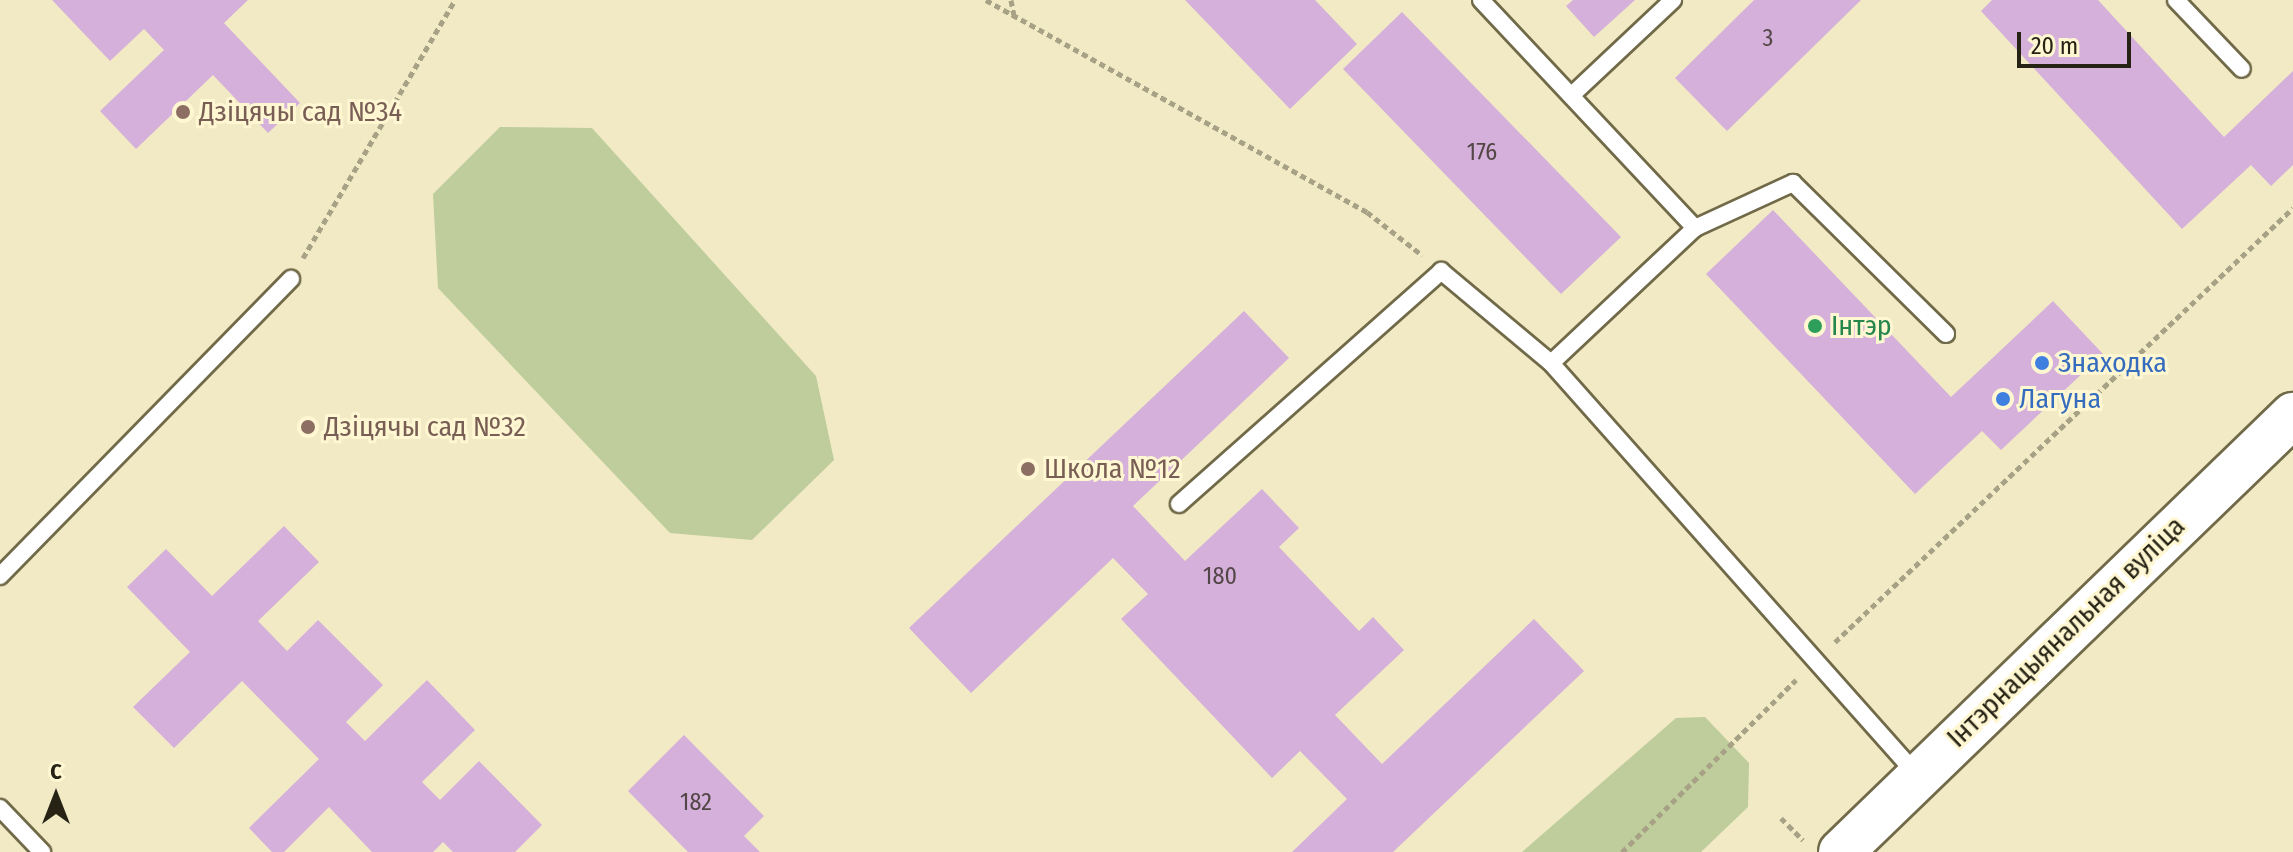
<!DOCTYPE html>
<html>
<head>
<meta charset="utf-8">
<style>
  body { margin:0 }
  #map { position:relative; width:2293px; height:852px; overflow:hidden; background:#f1eac5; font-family:"Fira Sans Condensed",sans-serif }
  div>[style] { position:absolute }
  .green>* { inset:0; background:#becd9b }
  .building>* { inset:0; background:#d4b0da }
  .path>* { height:5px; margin-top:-2.5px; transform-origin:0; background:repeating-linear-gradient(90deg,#a7a185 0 6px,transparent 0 10px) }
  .roads { filter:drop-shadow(2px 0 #716a49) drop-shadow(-2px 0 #716a49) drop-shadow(0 2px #716a49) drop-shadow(0 -2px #716a49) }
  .lane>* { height:16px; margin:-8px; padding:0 8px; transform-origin:8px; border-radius:8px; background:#fff }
  .secondary>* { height:44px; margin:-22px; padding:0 22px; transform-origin:22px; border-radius:22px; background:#fff }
  .dots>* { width:22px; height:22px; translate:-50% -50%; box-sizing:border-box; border:4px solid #fff7d2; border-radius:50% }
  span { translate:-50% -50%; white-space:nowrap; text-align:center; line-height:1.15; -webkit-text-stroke:6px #fff7d2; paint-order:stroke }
  .number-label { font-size:24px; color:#524646 }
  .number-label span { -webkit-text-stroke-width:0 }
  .education-label { font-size:28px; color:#785e54 }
  .left { translate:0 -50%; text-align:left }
  .leisure-label { font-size:28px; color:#27864d }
  .shop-label { font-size:28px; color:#366cbe }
  .street-label { font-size:28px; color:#262315 }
  .north { position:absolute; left:16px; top:756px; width:80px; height:80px; -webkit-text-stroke:6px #fff7d2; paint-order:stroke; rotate:0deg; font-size:22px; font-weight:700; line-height:32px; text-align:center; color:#262315 }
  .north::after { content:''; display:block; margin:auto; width:28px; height:36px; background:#262315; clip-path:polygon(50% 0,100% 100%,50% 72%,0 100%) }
  .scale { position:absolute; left:2017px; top:32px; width:114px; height:36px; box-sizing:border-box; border:4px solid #262315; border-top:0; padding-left:10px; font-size:24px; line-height:28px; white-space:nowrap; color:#262315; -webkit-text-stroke:6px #fff7d2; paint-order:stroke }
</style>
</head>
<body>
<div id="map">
  <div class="green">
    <div style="clip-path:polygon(500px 127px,592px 128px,816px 376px,834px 460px,752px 540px,670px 533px,438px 288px,433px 194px)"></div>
    <div style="clip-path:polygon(1705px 717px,1749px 763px,1748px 807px,1701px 852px,1522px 852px,1676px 718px)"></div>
  </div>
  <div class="building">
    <div style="clip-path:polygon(52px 0,248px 0,224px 23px,300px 103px,268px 133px,213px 75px,136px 149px,100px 111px,164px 50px,144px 29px,110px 61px)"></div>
    <div style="clip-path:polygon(1185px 0,1315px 0,1357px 44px,1290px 109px)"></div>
    <div style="clip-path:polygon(1573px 0,1635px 0,1594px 37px,1566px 6px)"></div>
    <div style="clip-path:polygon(1754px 0,1861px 0,1727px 131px,1675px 78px)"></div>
    <div style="clip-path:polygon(1992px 0,2098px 0,2224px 137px,2293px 71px,2293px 165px,2271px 186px,2251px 165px,2182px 229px,1981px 11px)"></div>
    <div style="clip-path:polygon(1402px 12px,1621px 237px,1561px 294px,1343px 69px)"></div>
    <div style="clip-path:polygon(1773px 210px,1951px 397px,2053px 301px,2103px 354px,2001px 450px,1982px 431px,1915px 494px,1706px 274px)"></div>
    <div style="clip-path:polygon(1244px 311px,1289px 358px,1133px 506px,1185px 561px,1262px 489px,1299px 528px,1279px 547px,1359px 631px,1373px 617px,1404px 650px,1335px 715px,1382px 764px,1534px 619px,1584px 671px,1393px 852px,1292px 852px,1347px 799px,1300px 751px,1272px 778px,1121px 619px,1148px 594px,1113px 558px,971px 693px,909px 628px)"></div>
    <div style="clip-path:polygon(284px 526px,319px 562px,258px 621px,287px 651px,318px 620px,383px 685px,346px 722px,365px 741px,427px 680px,475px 730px,422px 782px,440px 800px,479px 761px,542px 825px,515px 852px,453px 852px,443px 842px,433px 852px,372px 852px,329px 807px,284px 852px,272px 852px,249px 828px,319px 759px,242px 681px,174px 748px,133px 707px,190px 652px,127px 587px,166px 549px,212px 596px)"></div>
    <div style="clip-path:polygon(684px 735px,764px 816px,744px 836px,760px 852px,688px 852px,628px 791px)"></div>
  </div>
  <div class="path">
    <div style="left:986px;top:0;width:436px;rotate:29.1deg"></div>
    <div style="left:1367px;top:212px;width:70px;rotate:38deg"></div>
    <div style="left:1011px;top:0;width:15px;rotate:79deg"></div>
    <div style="left:303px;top:258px;width:299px;rotate:-59.5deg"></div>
    <div style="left:1835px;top:642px;width:631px;rotate:-43.46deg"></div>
    <div style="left:1781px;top:818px;width:31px;rotate:45deg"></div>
    <div style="left:1622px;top:852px;width:245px;rotate:-44.7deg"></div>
  </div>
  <div class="roads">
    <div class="lane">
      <div style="left:1481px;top:0;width:313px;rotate:46.8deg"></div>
      <div style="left:1695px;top:228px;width:197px;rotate:136.8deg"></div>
      <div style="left:1551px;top:363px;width:551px;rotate:48.38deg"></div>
      <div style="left:2176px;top:0;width:95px;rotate:46.3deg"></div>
      <div style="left:1574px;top:93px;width:136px;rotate:-43.2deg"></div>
      <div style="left:1695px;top:228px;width:108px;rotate:-24.7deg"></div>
      <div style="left:1793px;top:183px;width:215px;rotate:44.6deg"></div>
      <div style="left:1179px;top:504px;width:351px;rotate:-41.6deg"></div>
      <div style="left:1441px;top:271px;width:143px;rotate:39.9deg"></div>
      <div style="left:0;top:576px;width:416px;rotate:-45.6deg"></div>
      <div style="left:0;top:808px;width:61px;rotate:46.3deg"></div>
    </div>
    <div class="secondary">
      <div style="left:1841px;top:852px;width:629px;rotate:-44.03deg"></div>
    </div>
  </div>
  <div class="dots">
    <div style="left:183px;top:112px;background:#8d6e63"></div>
    <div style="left:1815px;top:326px;background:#2e9e5b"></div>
    <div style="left:2042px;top:363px;background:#3f7fe0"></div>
    <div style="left:2003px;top:399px;background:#3f7fe0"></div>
    <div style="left:308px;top:427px;background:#8d6e63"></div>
    <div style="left:1028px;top:469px;background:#8d6e63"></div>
  </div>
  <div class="number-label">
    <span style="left:1768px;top:39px">3</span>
    <span style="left:1482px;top:153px">176</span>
    <span style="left:1220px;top:577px">180</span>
    <span style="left:696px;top:803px">182</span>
  </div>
  <div class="education-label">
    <span class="left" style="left:199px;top:112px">Дзіцячы сад №34</span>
    <span class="left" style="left:324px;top:427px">Дзіцячы сад №32</span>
    <span class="left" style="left:1044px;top:469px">Школа №12</span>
  </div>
  <div class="leisure-label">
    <span class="left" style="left:1831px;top:326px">Інтэр</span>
  </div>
  <div class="shop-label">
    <span class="left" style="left:2058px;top:363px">Знаходка</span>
    <span class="left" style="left:2019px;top:399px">Лагуна</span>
  </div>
  <div class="street-label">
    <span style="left:2066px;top:632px;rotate:-44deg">Інтэрнацыянальная вуліца</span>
  </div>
  <div class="north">С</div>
  <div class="scale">20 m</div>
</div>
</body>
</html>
